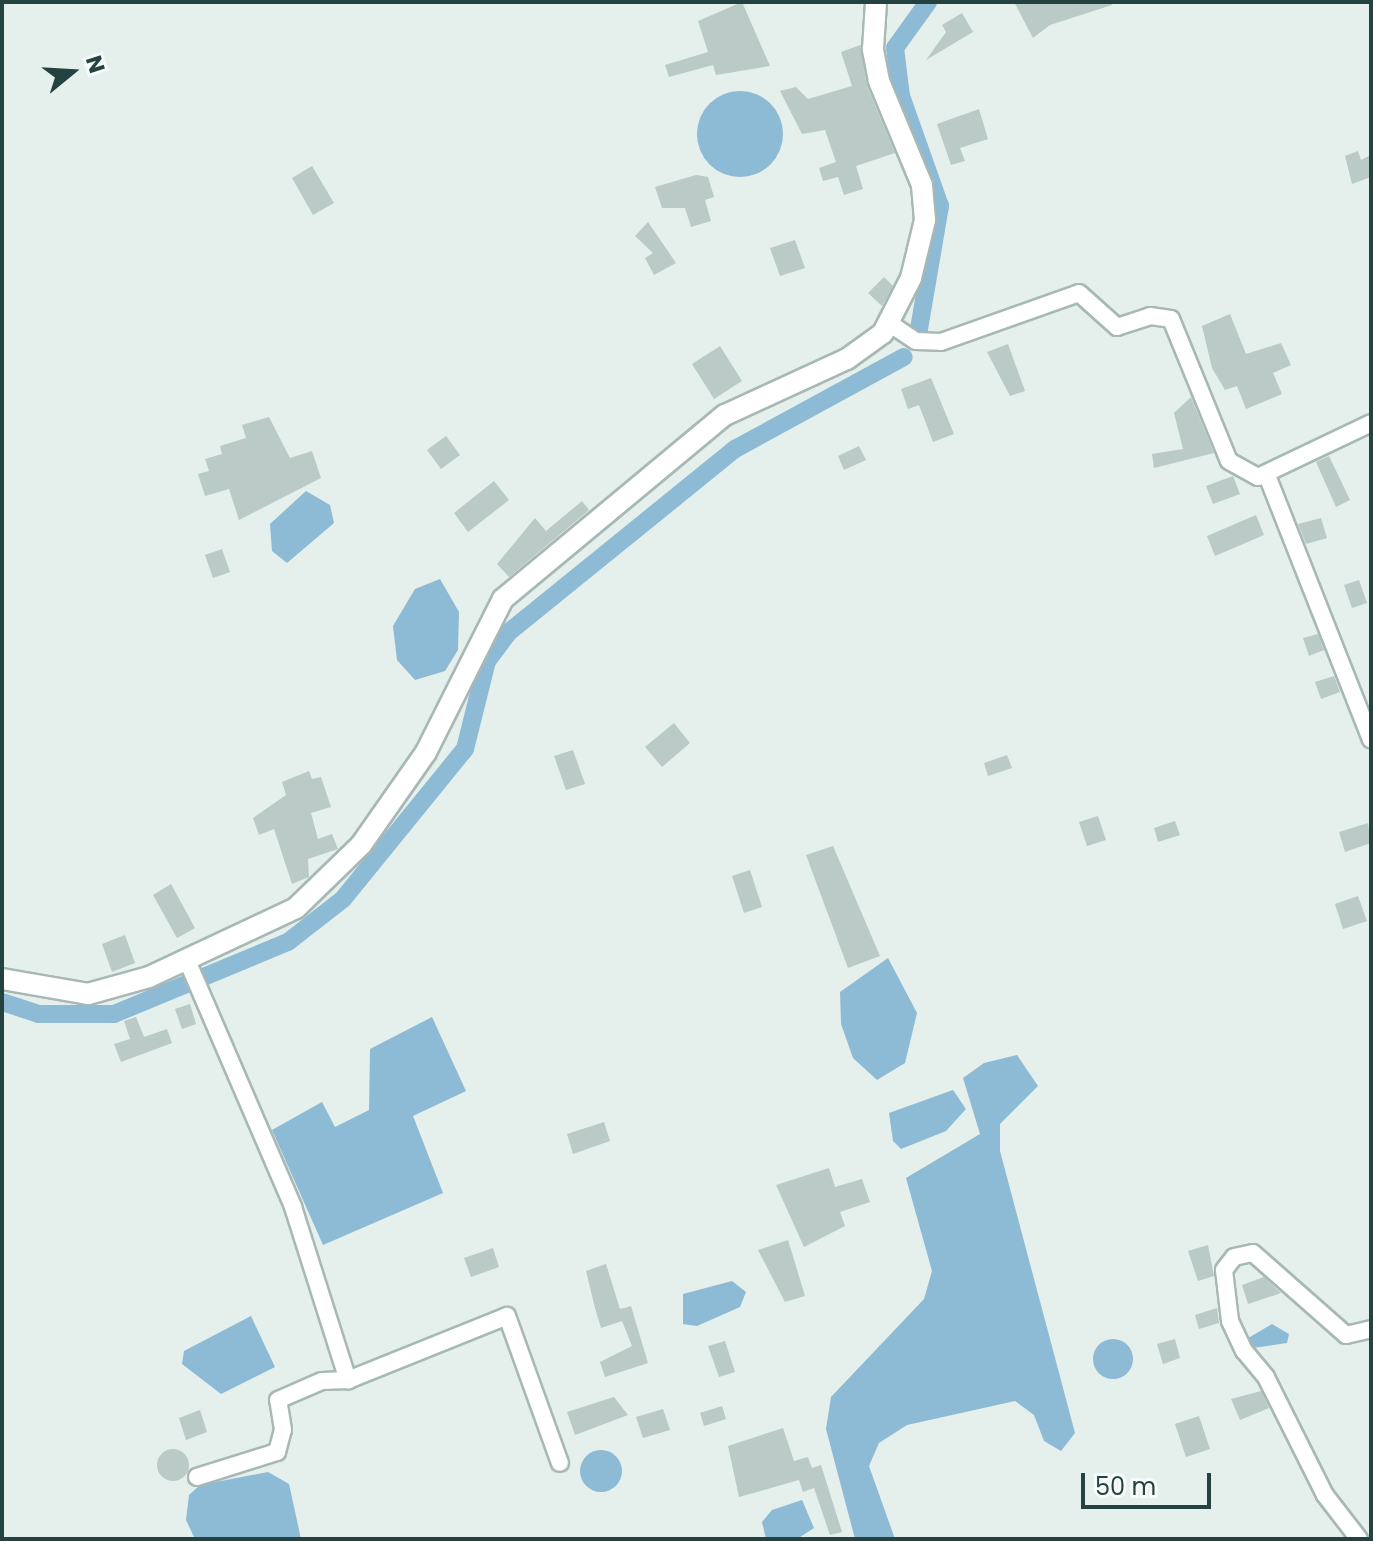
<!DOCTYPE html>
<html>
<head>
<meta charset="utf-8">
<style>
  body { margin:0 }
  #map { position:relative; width:1373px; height:1541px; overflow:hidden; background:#e5efec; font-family:Poppins,sans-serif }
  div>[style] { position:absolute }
  .water>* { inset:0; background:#8dbad4 }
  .round { border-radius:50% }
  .canal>* { height:18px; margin:-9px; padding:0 9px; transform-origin:9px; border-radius:9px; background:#8dbad4 }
  .building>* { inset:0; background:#bacac6 }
  .roads { filter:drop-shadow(2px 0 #a7b8b5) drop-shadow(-2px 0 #a7b8b5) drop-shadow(0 2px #a7b8b5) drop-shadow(0 -2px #a7b8b5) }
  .minor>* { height:16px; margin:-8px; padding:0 8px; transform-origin:8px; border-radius:8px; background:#fff }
  .tertiary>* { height:20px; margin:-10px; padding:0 10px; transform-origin:10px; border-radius:10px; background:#fff }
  span { translate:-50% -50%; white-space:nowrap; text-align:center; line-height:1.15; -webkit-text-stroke:6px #f6fbf9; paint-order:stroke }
  .frame { position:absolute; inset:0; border:4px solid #234240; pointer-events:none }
  .north { position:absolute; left:32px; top:32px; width:80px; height:80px; -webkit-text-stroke:6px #f6fbf9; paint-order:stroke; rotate:72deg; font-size:22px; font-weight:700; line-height:32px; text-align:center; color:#234240 }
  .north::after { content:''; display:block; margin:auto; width:28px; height:36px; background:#234240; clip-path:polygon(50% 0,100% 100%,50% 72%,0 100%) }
  .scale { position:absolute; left:1081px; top:1473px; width:130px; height:36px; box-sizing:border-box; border:4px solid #234240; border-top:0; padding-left:10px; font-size:24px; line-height:28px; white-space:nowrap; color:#234240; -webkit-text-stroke:6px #f6fbf9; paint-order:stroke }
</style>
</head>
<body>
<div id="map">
  <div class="water">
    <div class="round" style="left:697px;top:91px;width:86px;height:86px"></div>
    <div style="clip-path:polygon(306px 491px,330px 505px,334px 523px,287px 563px,272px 551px,270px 524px)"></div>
    <div style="clip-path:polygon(440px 579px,459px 612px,458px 650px,445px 671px,415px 680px,397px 660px,393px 626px,415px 589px)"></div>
    <div style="clip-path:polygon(888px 958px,917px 1013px,905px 1063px,877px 1080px,853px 1058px,841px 1024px,840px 992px)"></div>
    <div style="clip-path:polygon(432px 1017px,466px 1091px,413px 1116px,443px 1193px,323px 1245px,272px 1130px,322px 1102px,335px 1127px,369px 1110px,370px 1049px)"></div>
    <div style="clip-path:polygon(1017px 1055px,1038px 1086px,1000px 1124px,1000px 1151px,1075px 1433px,1061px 1451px,1044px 1441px,1034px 1415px,1015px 1401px,907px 1425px,879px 1443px,869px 1466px,895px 1539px,855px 1539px,826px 1429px,831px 1397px,924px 1299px,932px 1271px,906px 1178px,980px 1134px,963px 1078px,984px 1063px)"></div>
    <div style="clip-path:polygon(953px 1090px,966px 1109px,946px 1131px,901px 1149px,893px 1141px,889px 1113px)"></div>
    <div style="clip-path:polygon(732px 1281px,746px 1292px,740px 1307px,697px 1326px,683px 1324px,683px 1294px)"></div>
    <div style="clip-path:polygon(251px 1316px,275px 1367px,221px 1394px,182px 1364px,184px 1351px)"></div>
    <div style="clip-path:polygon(1272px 1324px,1289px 1334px,1287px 1343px,1253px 1348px,1245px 1340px)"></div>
    <div class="round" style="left:1093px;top:1339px;width:40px;height:40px"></div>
    <div class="round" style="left:580px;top:1450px;width:42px;height:42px"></div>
    <div style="clip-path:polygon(268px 1472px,289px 1484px,301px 1539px,195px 1539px,186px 1520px,189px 1495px,200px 1485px)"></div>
    <div style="clip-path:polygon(802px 1500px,814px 1528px,797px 1539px,766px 1539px,762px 1522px,772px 1510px)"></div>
  </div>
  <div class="canal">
    <div style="left:919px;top:329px;width:125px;rotate:-80.3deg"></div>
    <div style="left:940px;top:206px;width:117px;rotate:-109.5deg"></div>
    <div style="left:901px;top:96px;width:48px;rotate:-97.1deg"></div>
    <div style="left:895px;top:48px;width:57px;rotate:-54.3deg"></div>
    <div style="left:2px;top:1002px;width:38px;rotate:18deg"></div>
    <div style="left:38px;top:1014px;width:76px"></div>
    <div style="left:114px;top:1014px;width:188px;rotate:-22.5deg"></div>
    <div style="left:288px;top:942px;width:70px;rotate:-38deg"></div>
    <div style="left:343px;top:899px;width:193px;rotate:-50.9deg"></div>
    <div style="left:465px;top:749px;width:91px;rotate:-76deg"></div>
    <div style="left:487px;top:661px;width:36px;rotate:-53deg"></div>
    <div style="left:509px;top:632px;width:291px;rotate:-39deg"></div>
    <div style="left:735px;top:449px;width:192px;rotate:-28.6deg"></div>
  </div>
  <div class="building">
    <div style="clip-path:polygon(742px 2px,770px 66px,716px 75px,713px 65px,669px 77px,665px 65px,708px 52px,698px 21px)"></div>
    <div style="clip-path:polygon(1014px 2px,1111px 2px,1112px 5px,1050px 25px,1033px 38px)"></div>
    <div style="clip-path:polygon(962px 13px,973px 32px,926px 60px,946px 32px,942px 25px)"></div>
    <div style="clip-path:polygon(860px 45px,867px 86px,895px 153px,856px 166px,863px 189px,844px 195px,838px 177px,823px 181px,819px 168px,836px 162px,825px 130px,802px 134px,780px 91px,796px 87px,808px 99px,852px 86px,841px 52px)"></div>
    <div style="clip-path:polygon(979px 109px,988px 139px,960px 148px,965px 161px,951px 165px,937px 124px)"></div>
    <div style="clip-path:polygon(1358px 151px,1361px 160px,1371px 155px,1371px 177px,1352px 184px,1345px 156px)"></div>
    <div style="clip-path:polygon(312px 166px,334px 203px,313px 215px,292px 178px)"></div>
    <div style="clip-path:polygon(696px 175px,708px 177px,714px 197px,705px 200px,711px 221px,691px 227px,685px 208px,662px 208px,655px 187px)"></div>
    <div style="clip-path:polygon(648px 222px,676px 263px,654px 275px,645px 258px,653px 253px,635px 236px)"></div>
    <div style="clip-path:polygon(795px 240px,805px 268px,780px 276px,770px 248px)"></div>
    <div style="clip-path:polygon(884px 277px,893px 286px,882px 306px,868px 293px)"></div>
    <div style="clip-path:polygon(1230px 314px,1246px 354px,1281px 343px,1291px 365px,1273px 373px,1282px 394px,1246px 409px,1237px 386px,1225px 390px,1212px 368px,1202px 326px)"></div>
    <div style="clip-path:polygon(1008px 344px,1025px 391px,1010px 396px,987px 352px)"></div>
    <div style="clip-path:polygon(720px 346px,742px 381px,714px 399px,692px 364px)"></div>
    <div style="clip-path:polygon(931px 378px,954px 434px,933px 442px,919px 405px,908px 409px,901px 389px)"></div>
    <div style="clip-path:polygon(1191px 397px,1214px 453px,1154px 468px,1152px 454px,1183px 449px,1174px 413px)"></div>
    <div style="clip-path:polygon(269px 417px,290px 458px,312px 451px,321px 478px,239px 520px,229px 489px,205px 496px,198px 474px,209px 471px,205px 459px,222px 454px,220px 446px,246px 438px,242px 425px)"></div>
    <div style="clip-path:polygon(446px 436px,460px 455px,441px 469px,427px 450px)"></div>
    <div style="clip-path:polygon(859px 446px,866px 460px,844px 470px,838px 456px)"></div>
    <div style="clip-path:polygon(1329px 456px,1350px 500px,1336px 507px,1316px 462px)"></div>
    <div style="clip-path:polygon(1233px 476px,1240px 494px,1213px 504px,1206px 486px)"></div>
    <div style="clip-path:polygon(494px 481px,509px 500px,468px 532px,454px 513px)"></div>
    <div style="clip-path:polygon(582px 501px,589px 510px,509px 577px,497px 564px,535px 518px,546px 531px)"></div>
    <div style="clip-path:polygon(1256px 515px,1264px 535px,1215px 556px,1207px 536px)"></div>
    <div style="clip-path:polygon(1321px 518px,1327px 538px,1306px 544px,1298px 524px)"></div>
    <div style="clip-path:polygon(222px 549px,230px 572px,213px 578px,205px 555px)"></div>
    <div style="clip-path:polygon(1359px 580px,1367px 603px,1352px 608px,1344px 585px)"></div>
    <div style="clip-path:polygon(1318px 634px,1324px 650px,1309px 656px,1303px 638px)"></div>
    <div style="clip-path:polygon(1334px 676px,1340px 692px,1321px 699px,1315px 682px)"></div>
    <div style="clip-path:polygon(674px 723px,690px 743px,662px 767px,645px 747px)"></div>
    <div style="clip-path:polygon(573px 750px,585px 784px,566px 790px,554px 756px)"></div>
    <div style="clip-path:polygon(1007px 755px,1012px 768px,988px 776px,984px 763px)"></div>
    <div style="clip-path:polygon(309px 771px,312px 779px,321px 777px,331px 807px,311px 813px,318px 839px,332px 834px,338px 849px,308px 859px,309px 877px,292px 884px,274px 829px,259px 835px,253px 818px,286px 795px,282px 782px)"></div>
    <div style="clip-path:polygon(1098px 816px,1106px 840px,1087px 846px,1079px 822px)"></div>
    <div style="clip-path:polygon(1175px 821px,1180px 835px,1158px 842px,1154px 828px)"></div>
    <div style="clip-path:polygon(1368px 823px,1371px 843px,1345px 852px,1339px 832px)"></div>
    <div style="clip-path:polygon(833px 846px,880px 956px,848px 968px,806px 855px)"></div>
    <div style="clip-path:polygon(750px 870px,762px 907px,744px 913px,732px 876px)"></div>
    <div style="clip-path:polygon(171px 884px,195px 928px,177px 938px,153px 895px)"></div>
    <div style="clip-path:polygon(1358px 896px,1367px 921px,1343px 929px,1335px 904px)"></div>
    <div style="clip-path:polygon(125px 935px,135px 963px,112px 972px,102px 944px)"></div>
    <div style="clip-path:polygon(190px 1004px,196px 1024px,182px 1029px,175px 1009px)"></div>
    <div style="clip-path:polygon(136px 1017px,144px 1037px,167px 1029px,172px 1043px,121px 1062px,114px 1044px,130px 1039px,124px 1021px)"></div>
    <div style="clip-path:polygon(604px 1122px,610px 1141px,573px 1154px,567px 1134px)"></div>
    <div style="clip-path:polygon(829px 1168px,835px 1187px,862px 1179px,870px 1202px,840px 1212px,845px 1226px,804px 1247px,776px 1185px)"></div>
    <div style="clip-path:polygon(788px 1240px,805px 1296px,785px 1302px,758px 1250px)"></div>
    <div style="clip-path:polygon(1208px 1245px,1214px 1276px,1198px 1281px,1188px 1251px)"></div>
    <div style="clip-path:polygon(493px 1248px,499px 1267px,471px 1277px,464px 1258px)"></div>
    <div style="clip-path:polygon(606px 1264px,620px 1309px,631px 1306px,648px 1363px,605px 1377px,600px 1362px,632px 1346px,622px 1321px,601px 1328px,595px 1308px,586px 1271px)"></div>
    <div style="clip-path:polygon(1264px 1277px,1281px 1293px,1248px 1304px,1242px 1285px)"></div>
    <div style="clip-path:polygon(1217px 1308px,1219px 1323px,1199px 1329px,1195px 1315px)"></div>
    <div style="clip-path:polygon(1175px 1339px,1180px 1358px,1163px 1364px,1157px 1344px)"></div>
    <div style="clip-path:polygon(725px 1341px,735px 1372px,719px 1377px,708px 1346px)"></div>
    <div style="clip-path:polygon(1261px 1391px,1269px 1408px,1240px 1420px,1231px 1399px)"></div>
    <div style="clip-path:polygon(614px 1397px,628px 1415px,575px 1435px,567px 1412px)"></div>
    <div style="clip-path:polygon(722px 1406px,726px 1419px,704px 1426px,700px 1413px)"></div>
    <div style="clip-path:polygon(663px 1409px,670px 1430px,643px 1438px,636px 1417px)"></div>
    <div style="clip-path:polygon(200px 1410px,207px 1432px,186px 1440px,179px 1418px)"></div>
    <div style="clip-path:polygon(1199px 1416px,1210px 1449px,1186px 1457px,1175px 1424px)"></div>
    <div style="clip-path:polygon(783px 1428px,794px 1461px,808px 1457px,812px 1468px,821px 1465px,842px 1532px,830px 1535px,814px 1488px,803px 1492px,799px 1480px,739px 1497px,728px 1446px)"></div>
    <div class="round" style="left:157px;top:1449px;width:32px;height:32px"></div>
  </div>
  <div class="roads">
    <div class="minor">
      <div style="left:889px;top:323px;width:32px;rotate:34deg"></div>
      <div style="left:916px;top:341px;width:25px;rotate:2deg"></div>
      <div style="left:941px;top:342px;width:146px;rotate:-19.5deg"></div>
      <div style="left:1079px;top:293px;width:51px;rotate:41.8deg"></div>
      <div style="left:1117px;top:327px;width:35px;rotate:-18deg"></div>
      <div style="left:1150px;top:316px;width:21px;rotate:8deg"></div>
      <div style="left:1171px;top:319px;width:153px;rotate:67.8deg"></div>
      <div style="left:1229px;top:461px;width:33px;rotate:29deg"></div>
      <div style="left:1258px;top:477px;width:125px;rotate:-25.5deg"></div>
      <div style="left:1268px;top:478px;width:281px;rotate:68.5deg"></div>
      <div style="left:186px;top:958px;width:271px;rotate:66.7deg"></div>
      <div style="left:293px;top:1207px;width:182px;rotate:72.4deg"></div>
      <div style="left:348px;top:1380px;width:171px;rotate:-21.9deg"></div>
      <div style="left:507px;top:1316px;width:156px;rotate:70.2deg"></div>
      <div style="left:197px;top:1477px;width:84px;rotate:-17.4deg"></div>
      <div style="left:277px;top:1452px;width:23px;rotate:-75deg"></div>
      <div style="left:283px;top:1430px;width:30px;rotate:-99deg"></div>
      <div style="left:278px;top:1400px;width:48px;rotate:-23.4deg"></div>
      <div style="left:322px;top:1381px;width:26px;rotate:-2deg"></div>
      <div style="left:1359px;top:1539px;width:56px;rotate:-127.7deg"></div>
      <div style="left:1325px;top:1495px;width:132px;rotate:-116.6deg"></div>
      <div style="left:1266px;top:1377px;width:34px;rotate:-130deg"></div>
      <div style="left:1244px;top:1351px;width:33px;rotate:-115deg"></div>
      <div style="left:1230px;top:1321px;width:51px;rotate:-96.7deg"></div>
      <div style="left:1224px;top:1270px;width:16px;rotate:-52deg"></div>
      <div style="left:1234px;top:1257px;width:19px;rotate:-12deg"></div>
      <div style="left:1253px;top:1253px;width:124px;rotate:41.4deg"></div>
      <div style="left:1346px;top:1335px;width:26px;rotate:-13deg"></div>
    </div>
    <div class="tertiary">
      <div style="left:2px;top:979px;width:87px;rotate:9.9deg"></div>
      <div style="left:88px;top:994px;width:63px;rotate:-15.6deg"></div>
      <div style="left:149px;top:977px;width:162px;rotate:-25.1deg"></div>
      <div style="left:296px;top:908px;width:91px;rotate:-44.1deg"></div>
      <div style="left:361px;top:845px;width:113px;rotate:-55deg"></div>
      <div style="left:426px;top:752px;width:171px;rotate:-63.3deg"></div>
      <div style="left:503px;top:599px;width:288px;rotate:-39.7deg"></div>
      <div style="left:725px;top:415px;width:134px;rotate:-24.7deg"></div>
      <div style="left:847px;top:359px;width:44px;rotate:-35.8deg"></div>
      <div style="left:883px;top:333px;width:62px;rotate:-63deg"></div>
      <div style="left:911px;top:278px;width:60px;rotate:-76.4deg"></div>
      <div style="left:925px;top:220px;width:35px;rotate:-95deg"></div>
      <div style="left:922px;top:185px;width:113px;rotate:-112.5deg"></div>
      <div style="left:879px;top:81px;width:33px;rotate:-101deg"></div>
      <div style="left:873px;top:49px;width:47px;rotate:-86.3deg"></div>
    </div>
  </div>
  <div class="frame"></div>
  <div class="north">N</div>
  <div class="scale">50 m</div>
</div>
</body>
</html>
